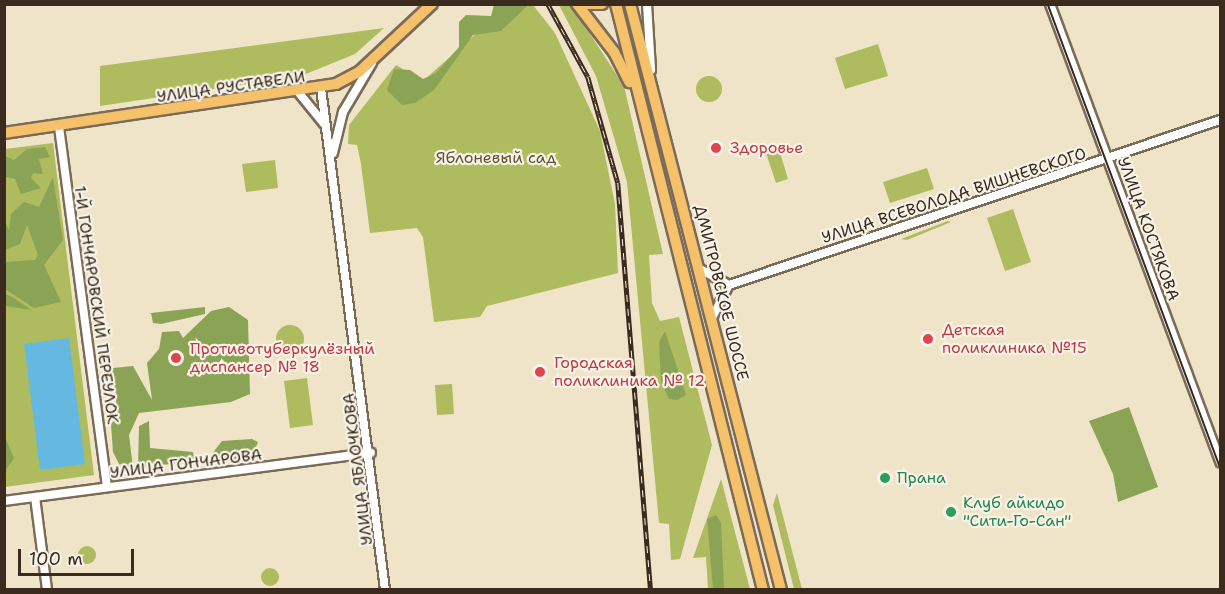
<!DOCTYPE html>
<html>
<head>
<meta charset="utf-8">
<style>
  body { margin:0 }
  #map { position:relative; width:1225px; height:594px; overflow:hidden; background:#efe4c7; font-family:"Shantell Sans",sans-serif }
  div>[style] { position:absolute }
  .green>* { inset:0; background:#aebb5e }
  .round { border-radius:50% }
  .forest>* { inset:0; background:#8aa355 }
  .water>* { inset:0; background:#65b9e1 }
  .roads { filter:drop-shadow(2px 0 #7a6b59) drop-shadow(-2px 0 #7a6b59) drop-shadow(0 2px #7a6b59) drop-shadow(0 -2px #7a6b59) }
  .minor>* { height:8px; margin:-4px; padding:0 4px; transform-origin:4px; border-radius:4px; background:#fff }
  .major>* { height:10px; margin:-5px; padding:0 5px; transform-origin:5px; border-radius:5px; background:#f5c16b }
  .tram>* { height:1.5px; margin:-0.75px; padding:0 0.75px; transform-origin:0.75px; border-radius:0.75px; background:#3b2a1e }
  .rail>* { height:4.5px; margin-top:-2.25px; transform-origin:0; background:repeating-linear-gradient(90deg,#f7f3e8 0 7px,#3b2a1e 0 14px); box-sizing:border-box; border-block:2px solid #3b2a1e }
  .dots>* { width:16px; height:16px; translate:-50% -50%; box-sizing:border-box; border:3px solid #f7f3e8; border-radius:50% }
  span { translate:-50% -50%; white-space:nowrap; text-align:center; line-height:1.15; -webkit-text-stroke:4.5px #f7f3e8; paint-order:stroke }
  .street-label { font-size:16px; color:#3b2a1e }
  .health-label { font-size:16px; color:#be3a42 }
  .left { translate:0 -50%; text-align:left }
  .park-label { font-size:16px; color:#5e5631 }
  .leisure-label { font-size:16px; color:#27864d }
  .frame { position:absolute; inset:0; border:6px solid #3b2a1e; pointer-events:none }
  .scale { position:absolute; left:18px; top:549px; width:116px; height:27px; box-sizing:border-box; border:3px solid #3b2a1e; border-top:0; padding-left:8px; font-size:18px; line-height:21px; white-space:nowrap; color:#3b2a1e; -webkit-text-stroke:4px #f7f3e8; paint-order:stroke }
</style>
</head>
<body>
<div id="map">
  <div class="green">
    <div style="clip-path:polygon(508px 5px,533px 5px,555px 33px,600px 131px,615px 204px,618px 273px,487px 306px,480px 317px,434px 322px,423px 237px,417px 228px,370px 233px,361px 164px,357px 145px,348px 144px,349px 125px,396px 65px,423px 81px)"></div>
    <div style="clip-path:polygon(559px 5px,571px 5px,624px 86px,663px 254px,649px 255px,652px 303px,660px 321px,679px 317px,712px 445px,680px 559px,671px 560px,669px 524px,659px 523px,627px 182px,596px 76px)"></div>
    <div style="clip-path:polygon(384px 28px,355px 54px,301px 76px,100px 106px,100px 66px)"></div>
    <div style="clip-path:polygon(878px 44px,888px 76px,845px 89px,835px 58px)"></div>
    <div class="round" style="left:696px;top:76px;width:26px;height:26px"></div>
    <div style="clip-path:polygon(53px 143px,94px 475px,5px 487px,5px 149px)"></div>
    <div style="clip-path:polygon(779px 149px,788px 179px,776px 183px,766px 153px)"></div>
    <div style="clip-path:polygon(275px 160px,278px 188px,246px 192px,242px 164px)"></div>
    <div style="clip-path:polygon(927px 168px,934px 189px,890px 203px,883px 182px)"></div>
    <div style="clip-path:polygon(1013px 209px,1031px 262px,1005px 271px,987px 218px)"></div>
    <div style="clip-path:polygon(951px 222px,907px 240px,901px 239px,948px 221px)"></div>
    <div class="round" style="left:276px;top:325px;width:28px;height:28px"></div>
    <div style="clip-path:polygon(307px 378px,313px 425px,290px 428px,284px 381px)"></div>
    <div style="clip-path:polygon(452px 384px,454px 414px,437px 415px,435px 385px)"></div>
    <div style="clip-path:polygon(721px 479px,750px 589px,708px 589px,706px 557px,693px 558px)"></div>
    <div style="clip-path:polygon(777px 493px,802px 589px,794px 589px,773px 505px)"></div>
    <div class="round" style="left:78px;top:546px;width:18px;height:18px"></div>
    <div class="round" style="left:261px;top:568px;width:18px;height:18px"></div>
  </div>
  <div class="forest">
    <div style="clip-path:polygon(494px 5px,528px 5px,501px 31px,473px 35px,434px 90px,415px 103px,402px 105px,387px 90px,394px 69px,410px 70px,423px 79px,436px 73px,459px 47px,459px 22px,466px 15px,491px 16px)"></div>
    <div style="clip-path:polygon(45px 147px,50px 157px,39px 159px,43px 174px,33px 173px,31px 178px,41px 188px,21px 194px,15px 179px,5px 177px,5px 156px,14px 160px,27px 149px)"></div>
    <div style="clip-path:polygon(53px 177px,63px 240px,44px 265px,61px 302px,34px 308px,5px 289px,5px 262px,35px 260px,38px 255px,27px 225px,20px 244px,5px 250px,5px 222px,9px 230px,11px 214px,24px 202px,39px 207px)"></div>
    <div style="clip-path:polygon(5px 294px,14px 298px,31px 310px,6px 306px)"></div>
    <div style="clip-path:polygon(205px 307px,205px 314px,161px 324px,153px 323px,151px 313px,142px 314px)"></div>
    <div style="clip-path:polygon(229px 307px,248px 320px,250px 394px,231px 402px,139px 413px,129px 435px,133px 468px,122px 470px,113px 452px,111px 424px,118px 416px,114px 384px,103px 369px,133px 366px,152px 400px,147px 363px,159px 349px,162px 332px,179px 331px,183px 338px,211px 311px)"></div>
    <div style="clip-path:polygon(665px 331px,686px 395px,677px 400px,669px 399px,661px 381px,659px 342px)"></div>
    <div style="clip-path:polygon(1129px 407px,1158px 487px,1118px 502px,1113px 474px,1089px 421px)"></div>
    <div style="clip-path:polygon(149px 421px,150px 448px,193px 452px,195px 462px,138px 467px,139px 426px)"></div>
    <div style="clip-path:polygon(4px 435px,14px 458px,5px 471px,4px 471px)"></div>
    <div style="clip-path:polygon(252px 439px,258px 442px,253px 454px,237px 460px,211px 455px,222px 441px)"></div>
    <div style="clip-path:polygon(716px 515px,721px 523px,724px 589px,713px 589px,707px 519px)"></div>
  </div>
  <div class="water">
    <div style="clip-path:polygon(69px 338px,85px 464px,40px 470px,24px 344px)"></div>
  </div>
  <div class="roads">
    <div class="minor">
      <div style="left:647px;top:4px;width:66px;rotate:86.5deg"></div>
      <div style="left:1050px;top:4px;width:489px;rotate:69.6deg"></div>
      <div style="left:321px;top:88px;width:506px;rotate:82.73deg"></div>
      <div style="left:299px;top:93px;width:40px;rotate:51deg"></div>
      <div style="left:59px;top:127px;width:363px;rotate:82.4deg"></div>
      <div style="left:333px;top:153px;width:42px;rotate:-76.3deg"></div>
      <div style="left:343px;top:112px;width:57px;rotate:-59.4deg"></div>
      <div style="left:700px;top:269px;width:33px;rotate:29deg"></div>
      <div style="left:712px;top:318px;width:37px;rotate:-63deg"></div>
      <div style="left:729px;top:285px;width:518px;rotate:-18.57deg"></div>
      <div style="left:35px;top:497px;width:94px;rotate:82.6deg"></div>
      <div style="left:4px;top:501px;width:370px;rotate:-7.5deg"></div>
    </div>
    <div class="major">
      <div style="left:577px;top:4px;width:61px;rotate:52.4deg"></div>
      <div style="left:614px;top:52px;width:34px;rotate:63deg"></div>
      <div style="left:583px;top:4px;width:19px"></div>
      <div style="left:616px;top:4px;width:604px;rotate:75.92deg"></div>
      <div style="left:630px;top:4px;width:605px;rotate:75.55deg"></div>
      <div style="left:4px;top:133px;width:336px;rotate:-8.4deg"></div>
      <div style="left:336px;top:84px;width:26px;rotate:-28deg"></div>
      <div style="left:359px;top:72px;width:100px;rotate:-43deg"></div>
    </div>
  </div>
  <div class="tram">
    <div style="left:1048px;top:4px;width:494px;rotate:69.6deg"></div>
  </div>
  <div class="rail">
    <div style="left:548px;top:4px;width:83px;rotate:61.3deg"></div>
    <div style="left:588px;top:77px;width:110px;rotate:74.2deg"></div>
    <div style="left:618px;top:183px;width:408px;rotate:85.4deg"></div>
  </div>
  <div class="dots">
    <div style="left:716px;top:148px;background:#e0444e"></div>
    <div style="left:928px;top:339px;background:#e0444e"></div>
    <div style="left:176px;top:358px;background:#e0444e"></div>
    <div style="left:540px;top:372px;background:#e0444e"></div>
    <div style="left:885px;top:478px;background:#2e9e5b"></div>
    <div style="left:951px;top:512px;background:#2e9e5b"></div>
  </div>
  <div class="street-label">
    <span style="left:231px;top:87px;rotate:-8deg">УЛИЦА РУСТАВЕЛИ</span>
    <span style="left:954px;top:196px;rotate:-18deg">УЛИЦА ВСЕВОЛОДА ВИШНЕВСКОГО</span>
    <span style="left:1148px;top:229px;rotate:70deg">УЛИЦА КОСТЯКОВА</span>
    <span style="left:721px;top:293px;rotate:76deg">ДМИТРОВСКОЕ ШОССЕ</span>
    <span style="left:96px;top:305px;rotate:82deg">1-Й ГОНЧАРОВСКИЙ ПЕРЕУЛОК</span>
    <span style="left:186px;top:464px;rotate:-7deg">УЛИЦА ГОНЧАРОВА</span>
    <span style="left:358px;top:469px;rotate:-97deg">УЛИЦА ЯБЛОЧКОВА</span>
  </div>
  <div class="health-label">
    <span class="left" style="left:730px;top:148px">Здоровье</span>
    <span class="left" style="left:942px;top:339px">Детская<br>поликлиника №15</span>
    <span class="left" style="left:190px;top:358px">Противотуберкулёзный<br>диспансер № 18</span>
    <span class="left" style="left:554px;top:372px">Городская<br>поликлиника № 12</span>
  </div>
  <div class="park-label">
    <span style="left:496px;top:158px">Яблоневый сад</span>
  </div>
  <div class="leisure-label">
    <span class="left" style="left:897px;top:478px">Прана</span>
    <span class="left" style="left:963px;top:512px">Клуб айкидо<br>"Сити-Го-Сан"</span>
  </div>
  <div class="frame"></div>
  <div class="scale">100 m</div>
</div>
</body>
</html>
